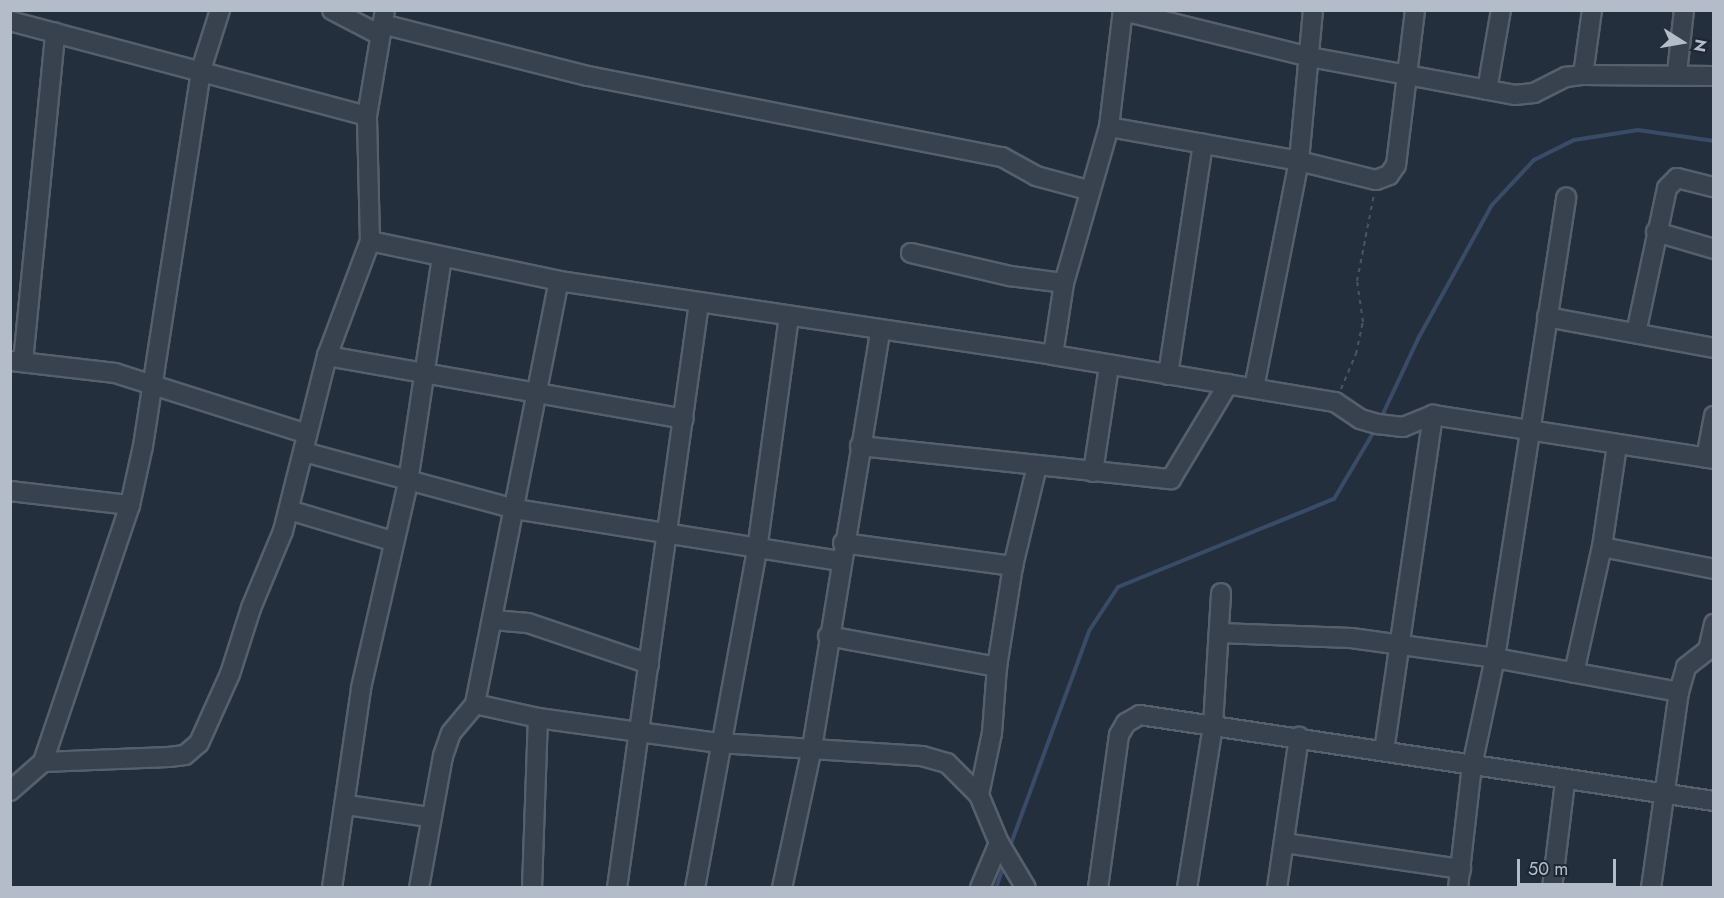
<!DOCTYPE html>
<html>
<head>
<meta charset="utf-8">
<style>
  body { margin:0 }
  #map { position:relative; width:1724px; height:898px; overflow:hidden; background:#242f3e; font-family:Jost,sans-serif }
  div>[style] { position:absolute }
  .stream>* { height:4px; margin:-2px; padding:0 2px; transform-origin:2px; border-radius:2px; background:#394c67 }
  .path>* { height:2px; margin-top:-1px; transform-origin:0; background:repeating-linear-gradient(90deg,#44595c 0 4.5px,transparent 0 9px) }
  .roads { filter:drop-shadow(2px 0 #565f6c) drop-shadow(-2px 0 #565f6c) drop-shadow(0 2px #565f6c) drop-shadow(0 -2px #565f6c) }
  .minor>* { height:18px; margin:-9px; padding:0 9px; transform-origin:9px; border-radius:9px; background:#38414e }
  span { translate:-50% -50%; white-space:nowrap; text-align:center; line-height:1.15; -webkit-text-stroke:5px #1d2633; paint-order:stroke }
  .frame { position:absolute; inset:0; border:12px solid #b4bcc9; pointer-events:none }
  .north { position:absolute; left:1652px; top:12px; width:60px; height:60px; -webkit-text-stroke:4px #1d2633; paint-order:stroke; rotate:101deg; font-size:16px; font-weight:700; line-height:24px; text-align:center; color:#b4bcc9 }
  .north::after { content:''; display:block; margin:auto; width:21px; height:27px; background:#b4bcc9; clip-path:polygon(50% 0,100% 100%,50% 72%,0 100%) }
  .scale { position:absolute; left:1517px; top:859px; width:99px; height:27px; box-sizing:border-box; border:3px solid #b4bcc9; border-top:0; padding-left:8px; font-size:18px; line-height:21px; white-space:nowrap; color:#b4bcc9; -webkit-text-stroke:4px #1d2633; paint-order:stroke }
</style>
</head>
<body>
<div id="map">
  <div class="stream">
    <div style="left:1381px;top:418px;width:89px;rotate:-64.9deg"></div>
    <div style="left:1419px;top:337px;width:151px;rotate:-61.1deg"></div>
    <div style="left:1492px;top:205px;width:62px;rotate:-47deg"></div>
    <div style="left:1534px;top:160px;width:45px;rotate:-26.6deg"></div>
    <div style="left:1574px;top:140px;width:65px;rotate:-8.9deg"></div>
    <div style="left:1638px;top:130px;width:77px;rotate:8.2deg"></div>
    <div style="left:1009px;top:849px;width:232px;rotate:-69.8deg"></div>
    <div style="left:1089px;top:631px;width:53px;rotate:-56.6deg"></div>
    <div style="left:1118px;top:587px;width:233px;rotate:-22.2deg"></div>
    <div style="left:1334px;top:499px;width:82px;rotate:-59.4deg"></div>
    <div style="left:996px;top:888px;width:24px;rotate:-71deg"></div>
  </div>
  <div class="path">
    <div style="left:1341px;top:389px;width:38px;rotate:-67deg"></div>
    <div style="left:1356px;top:354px;width:33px;rotate:-78deg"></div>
    <div style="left:1363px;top:322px;width:41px;rotate:-98.3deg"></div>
    <div style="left:1357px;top:281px;width:89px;rotate:-78.9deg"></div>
  </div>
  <div class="roads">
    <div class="minor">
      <div style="left:332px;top:10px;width:54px;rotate:27.5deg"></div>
      <div style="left:1123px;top:11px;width:193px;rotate:13.8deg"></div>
      <div style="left:1310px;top:57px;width:208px;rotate:10.5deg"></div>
      <div style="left:1515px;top:95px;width:19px;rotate:-6deg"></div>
      <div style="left:1534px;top:93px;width:36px;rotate:-27deg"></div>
      <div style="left:1566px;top:77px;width:17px;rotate:-7deg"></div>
      <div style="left:1583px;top:75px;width:131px;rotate:0.4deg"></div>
      <div style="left:10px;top:21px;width:369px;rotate:14.9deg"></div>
      <div style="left:382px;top:24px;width:212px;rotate:14.2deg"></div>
      <div style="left:588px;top:76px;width:422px;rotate:11.1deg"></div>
      <div style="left:1002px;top:157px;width:39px;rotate:29deg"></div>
      <div style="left:1036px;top:176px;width:54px;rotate:15.1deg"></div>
      <div style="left:1677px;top:73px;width:63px;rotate:-83.7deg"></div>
      <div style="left:1583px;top:75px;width:66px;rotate:-82.1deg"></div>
      <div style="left:1487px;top:90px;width:81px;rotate:-80.1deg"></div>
      <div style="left:1109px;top:127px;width:193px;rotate:10.1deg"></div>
      <div style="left:1299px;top:161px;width:79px;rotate:13.9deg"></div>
      <div style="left:1376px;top:180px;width:14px;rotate:-21deg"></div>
      <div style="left:1389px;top:175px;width:12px;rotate:-55deg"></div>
      <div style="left:1396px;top:165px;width:156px;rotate:-83deg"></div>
      <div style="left:1656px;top:232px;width:60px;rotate:16.3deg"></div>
      <div style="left:370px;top:241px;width:193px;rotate:11.9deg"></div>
      <div style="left:559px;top:281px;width:500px;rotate:8.5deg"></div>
      <div style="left:1053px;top:355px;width:286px;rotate:9.5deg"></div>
      <div style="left:1335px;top:402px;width:30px;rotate:34deg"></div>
      <div style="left:1360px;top:419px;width:19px;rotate:16deg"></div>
      <div style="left:1378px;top:424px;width:25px;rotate:7deg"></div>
      <div style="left:1403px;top:427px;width:32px;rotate:-22deg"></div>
      <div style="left:1433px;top:415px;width:284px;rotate:8.9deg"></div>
      <div style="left:911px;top:253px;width:102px;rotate:13.1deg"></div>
      <div style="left:1010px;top:276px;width:54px;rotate:7.4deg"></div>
      <div style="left:1547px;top:317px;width:170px;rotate:10.5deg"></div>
      <div style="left:1636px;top:333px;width:148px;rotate:-77.9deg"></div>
      <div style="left:1667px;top:188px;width:14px;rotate:-45deg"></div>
      <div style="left:1677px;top:178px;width:38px;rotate:14deg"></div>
      <div style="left:1053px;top:355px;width:73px;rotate:-81.3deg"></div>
      <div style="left:1064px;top:283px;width:162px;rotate:-73.9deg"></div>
      <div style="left:1109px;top:127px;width:118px;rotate:-83.2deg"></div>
      <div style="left:327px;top:356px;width:362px;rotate:10deg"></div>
      <div style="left:12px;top:361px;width:104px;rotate:6.6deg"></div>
      <div style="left:115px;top:373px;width:201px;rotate:17.6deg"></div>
      <div style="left:23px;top:362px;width:331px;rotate:-84.4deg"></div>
      <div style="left:1168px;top:375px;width:234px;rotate:-81.4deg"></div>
      <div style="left:1254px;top:388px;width:231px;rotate:-78.8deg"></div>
      <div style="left:1299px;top:161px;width:152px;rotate:-84.7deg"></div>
      <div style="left:860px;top:446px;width:313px;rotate:6.1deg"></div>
      <div style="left:1171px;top:479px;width:111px;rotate:-59deg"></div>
      <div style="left:304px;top:452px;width:219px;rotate:15.1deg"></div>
      <div style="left:515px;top:509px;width:330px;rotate:9.1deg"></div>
      <div style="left:1706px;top:458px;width:43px;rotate:-79.2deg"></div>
      <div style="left:1093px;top:472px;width:107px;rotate:-81.4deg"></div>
      <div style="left:10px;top:491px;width:121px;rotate:6.7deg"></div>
      <div style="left:289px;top:510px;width:108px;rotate:16.8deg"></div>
      <div style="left:843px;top:543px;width:172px;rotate:7.7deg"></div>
      <div style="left:1602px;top:547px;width:114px;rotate:11.1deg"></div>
      <div style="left:493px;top:620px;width:35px;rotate:5deg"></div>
      <div style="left:528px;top:623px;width:128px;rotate:18.7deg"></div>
      <div style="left:1219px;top:633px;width:132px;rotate:2.2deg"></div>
      <div style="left:1351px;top:638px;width:145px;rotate:7.9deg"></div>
      <div style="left:1495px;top:658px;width:187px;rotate:10.5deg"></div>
      <div style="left:828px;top:636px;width:172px;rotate:10.4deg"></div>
      <div style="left:1574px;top:673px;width:129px;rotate:-77.5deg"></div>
      <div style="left:1602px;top:547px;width:103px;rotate:-81.6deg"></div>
      <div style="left:475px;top:704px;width:65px;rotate:12.5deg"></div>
      <div style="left:538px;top:718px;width:183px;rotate:7.9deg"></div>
      <div style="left:719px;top:743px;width:203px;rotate:3.7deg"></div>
      <div style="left:922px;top:756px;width:26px;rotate:16deg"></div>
      <div style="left:947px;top:763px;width:45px;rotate:45deg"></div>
      <div style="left:979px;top:795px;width:52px;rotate:67.4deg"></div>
      <div style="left:999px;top:843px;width:52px;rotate:59deg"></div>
      <div style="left:1384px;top:751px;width:340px;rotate:-81.7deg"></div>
      <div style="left:43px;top:762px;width:271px;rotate:-71.3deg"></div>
      <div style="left:130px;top:505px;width:60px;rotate:-77.6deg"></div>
      <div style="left:143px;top:446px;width:380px;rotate:-81.2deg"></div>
      <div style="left:201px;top:70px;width:63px;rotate:-72.4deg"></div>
      <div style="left:10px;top:791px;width:44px;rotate:-41.3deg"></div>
      <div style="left:43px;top:762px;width:126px;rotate:-2.3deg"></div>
      <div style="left:169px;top:757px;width:16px;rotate:-7deg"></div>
      <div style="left:185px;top:755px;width:18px;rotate:-41deg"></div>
      <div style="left:199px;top:743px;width:76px;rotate:-65.8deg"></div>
      <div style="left:230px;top:674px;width:69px;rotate:-72.3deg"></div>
      <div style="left:251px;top:608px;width:83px;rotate:-67.4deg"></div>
      <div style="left:283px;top:531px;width:180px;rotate:-75.9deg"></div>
      <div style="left:327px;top:356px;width:123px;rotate:-69.5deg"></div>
      <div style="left:370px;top:241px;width:125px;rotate:-91.4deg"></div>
      <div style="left:367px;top:116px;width:108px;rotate:-80.4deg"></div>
      <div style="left:979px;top:795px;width:63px;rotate:-78.2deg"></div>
      <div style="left:992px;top:733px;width:66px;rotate:-85.7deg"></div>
      <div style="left:997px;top:667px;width:102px;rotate:-81deg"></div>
      <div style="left:1013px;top:566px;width:103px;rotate:-76.5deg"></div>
      <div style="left:347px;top:805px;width:83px;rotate:8.3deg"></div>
      <div style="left:1284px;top:843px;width:179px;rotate:8.4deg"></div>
      <div style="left:332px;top:888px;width:202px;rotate:-81.7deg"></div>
      <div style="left:361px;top:688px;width:211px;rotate:-77.1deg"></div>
      <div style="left:408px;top:482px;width:227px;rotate:-81.4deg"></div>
      <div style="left:419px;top:888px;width:134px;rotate:-79.7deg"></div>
      <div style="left:443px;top:756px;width:24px;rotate:-71deg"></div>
      <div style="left:451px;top:733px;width:38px;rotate:-50deg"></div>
      <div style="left:475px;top:704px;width:431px;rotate:-78.8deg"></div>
      <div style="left:532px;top:888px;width:170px;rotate:-88deg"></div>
      <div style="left:617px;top:888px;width:591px;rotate:-82.02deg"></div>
      <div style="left:695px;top:888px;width:344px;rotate:-79.6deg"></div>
      <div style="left:757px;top:550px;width:235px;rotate:-82.2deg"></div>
      <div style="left:782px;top:888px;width:143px;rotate:-77.9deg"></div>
      <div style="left:812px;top:748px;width:423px;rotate:-80.7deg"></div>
      <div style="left:980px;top:888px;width:49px;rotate:-67.1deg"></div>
      <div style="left:1098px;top:888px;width:154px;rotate:-82.2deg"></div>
      <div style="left:1119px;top:735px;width:14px;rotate:-60deg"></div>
      <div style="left:1126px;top:723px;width:16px;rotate:-30deg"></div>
      <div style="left:1140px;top:715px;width:580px;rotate:8.52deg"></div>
      <div style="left:1187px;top:888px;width:165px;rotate:-80.9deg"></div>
      <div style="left:1213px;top:725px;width:132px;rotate:-86.5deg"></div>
      <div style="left:1277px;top:888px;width:153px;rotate:-81.7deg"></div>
      <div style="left:1458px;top:888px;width:123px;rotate:-83.5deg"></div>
      <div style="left:1472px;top:766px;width:110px;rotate:-78deg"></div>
      <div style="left:1495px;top:658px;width:466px;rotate:-81.2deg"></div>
      <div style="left:1552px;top:888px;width:107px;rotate:-83deg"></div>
      <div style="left:1651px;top:888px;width:198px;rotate:-81.9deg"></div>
      <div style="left:1679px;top:692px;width:26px;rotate:-74deg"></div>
      <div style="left:1686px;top:667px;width:28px;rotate:-38deg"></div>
      <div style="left:1708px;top:650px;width:27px;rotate:-77deg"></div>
    </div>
  </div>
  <div class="frame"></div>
  <div class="north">N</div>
  <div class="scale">50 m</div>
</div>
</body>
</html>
